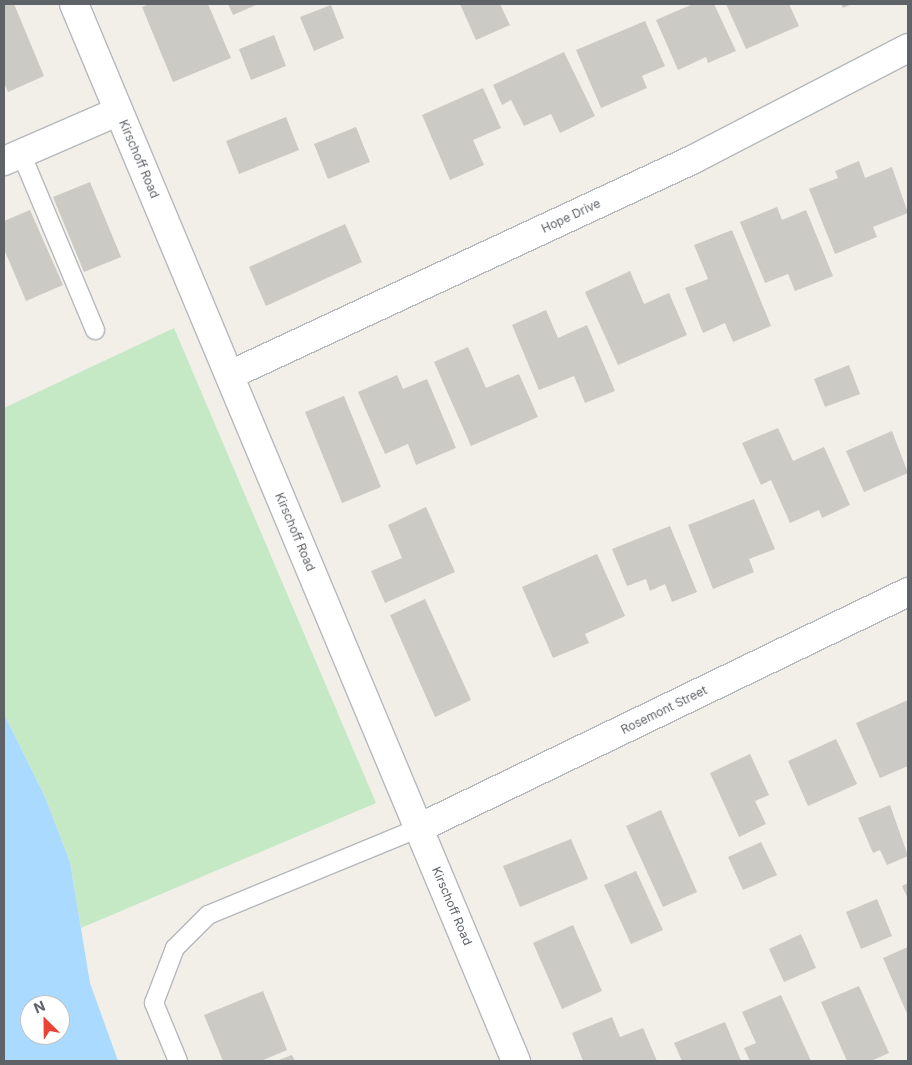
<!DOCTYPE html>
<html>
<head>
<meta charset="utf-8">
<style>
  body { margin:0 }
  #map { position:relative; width:912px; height:1065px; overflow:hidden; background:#f1efe8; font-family:Inter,sans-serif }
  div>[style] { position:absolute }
  .green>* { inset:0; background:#c5e8c5 }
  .water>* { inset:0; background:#aadaff }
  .building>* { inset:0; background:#cccac5 }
  .roads { filter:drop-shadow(1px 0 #b5b8bc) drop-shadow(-1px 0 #b5b8bc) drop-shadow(0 1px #b5b8bc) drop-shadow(0 -1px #b5b8bc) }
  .lane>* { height:18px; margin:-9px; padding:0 9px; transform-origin:9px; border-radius:9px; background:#fff }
  .street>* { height:28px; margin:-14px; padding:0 14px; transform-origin:14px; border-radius:14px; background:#fff }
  span { translate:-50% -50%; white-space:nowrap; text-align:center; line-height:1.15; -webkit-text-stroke:4px #fff; paint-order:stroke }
  .street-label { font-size:12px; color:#5f6368 }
  .frame { position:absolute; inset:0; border:5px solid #5f6368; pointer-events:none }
  .north { position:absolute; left:20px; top:995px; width:50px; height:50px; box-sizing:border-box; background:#fff; border:1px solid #bfc1c3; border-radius:50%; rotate:337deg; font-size:14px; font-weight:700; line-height:20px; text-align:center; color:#5f6368 }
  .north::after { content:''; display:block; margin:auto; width:18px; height:22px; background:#ea4335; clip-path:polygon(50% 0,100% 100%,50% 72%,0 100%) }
</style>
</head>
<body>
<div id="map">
  <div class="green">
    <div style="clip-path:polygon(174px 328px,376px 803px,81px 928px,70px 862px,45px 797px,4px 714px,4px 408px)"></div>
  </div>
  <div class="water">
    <div style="clip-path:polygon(evenodd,4px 714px,45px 797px,70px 862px,90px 983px,118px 1061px,4px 1061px,4px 714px,30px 1005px,60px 1005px,60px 1035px,30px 1035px,30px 1005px)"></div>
  </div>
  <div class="building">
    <div style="clip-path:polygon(14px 4px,44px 76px,8px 92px,4px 83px,4px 5px)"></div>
    <div style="clip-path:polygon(149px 4px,208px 4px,231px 58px,173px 82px,142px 7px)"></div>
    <div style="clip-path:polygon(228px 4px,258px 4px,233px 15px)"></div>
    <div style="clip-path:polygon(460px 4px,500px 4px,510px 25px,476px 40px)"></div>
    <div style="clip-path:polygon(693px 4px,714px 4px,736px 51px,708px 63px,706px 57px,678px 70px,656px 20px)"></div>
    <div style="clip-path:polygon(726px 4px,789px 4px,799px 26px,746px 49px)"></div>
    <div style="clip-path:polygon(841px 4px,852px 4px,843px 8px)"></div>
    <div style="clip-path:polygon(331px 5px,344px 38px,314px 51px,300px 17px)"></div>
    <div style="clip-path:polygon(645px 21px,665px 66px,642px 76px,647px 88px,601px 108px,576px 50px)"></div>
    <div style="clip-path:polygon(274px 35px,286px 66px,251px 80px,239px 49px)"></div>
    <div style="clip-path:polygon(564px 52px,595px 116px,560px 133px,551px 114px,524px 126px,511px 100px,502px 105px,493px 85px)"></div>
    <div style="clip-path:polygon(483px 88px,501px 128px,473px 140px,484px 165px,450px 180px,422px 115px)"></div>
    <div style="clip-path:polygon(286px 117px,299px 150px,239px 174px,226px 141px)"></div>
    <div style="clip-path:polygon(356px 127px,370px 162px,328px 179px,314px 144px)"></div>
    <div style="clip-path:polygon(859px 161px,865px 178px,892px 167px,908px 213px,873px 227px,877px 237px,835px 254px,809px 189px,838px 178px,835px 171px)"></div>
    <div style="clip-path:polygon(90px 182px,121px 257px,84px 272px,53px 197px)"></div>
    <div style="clip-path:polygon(777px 207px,782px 220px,806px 210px,833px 276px,795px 291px,788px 274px,765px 283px,740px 222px)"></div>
    <div style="clip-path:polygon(30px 210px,63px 285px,26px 301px,4px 249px,4px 221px)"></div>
    <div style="clip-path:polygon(345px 224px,362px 262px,266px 306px,249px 267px)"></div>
    <div style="clip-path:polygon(732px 230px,771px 326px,733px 342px,725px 323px,703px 333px,685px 288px,708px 279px,694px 245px)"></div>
    <div style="clip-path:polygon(630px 271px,644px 304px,669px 293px,687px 335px,618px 365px,585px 292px)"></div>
    <div style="clip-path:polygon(546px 310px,558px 338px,587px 325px,615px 391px,585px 403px,574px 376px,539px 390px,512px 325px)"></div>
    <div style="clip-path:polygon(468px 347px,486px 388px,519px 374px,538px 417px,471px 446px,434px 362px)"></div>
    <div style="clip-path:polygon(849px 365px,860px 394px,825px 407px,814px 379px)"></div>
    <div style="clip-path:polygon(397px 375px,403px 389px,427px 379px,456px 448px,416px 465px,408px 444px,385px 454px,358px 392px)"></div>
    <div style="clip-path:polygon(344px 396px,381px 487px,342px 503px,305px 412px)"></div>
    <div style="clip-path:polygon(778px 428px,793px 461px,824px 447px,850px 505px,822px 518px,819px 510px,790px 523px,771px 480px,761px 485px,742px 443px)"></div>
    <div style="clip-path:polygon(892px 431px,908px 473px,864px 492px,846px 451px)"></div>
    <div style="clip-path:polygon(754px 499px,775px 549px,749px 559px,754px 572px,713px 589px,688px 525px)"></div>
    <div style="clip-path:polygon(426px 507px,455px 572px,385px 603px,371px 571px,402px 558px,388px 525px)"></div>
    <div style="clip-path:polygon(670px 526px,697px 592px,672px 602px,665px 584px,650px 591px,646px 579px,627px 586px,612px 549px)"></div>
    <div style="clip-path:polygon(597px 554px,625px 616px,585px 634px,589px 643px,553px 658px,522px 587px)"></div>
    <div style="clip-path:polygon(425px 599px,471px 700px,435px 717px,390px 615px)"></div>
    <div style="clip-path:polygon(908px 700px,908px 766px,880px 778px,856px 723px)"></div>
    <div style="clip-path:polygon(836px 739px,857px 784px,808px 806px,788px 761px)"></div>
    <div style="clip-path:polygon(750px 754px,769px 795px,755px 801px,766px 824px,739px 837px,710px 773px)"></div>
    <div style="clip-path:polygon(890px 805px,908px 856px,887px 865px,880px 850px,873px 853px,858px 818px)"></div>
    <div style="clip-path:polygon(661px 810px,697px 892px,663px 907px,626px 826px)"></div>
    <div style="clip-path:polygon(571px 839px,588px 879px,520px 907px,503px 866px)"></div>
    <div style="clip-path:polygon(761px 842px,777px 875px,743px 890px,728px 857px)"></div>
    <div style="clip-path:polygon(636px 871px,663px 930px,631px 944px,604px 885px)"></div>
    <div style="clip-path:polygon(908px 883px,908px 899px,902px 886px)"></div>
    <div style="clip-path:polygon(877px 899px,892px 936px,861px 949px,846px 912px)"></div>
    <div style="clip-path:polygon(573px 925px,602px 991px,562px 1009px,533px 943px)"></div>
    <div style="clip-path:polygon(801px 934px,816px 968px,784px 982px,769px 949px)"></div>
    <div style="clip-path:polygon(908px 947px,908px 1016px,883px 958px)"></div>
    <div style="clip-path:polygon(859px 986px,889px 1053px,871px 1061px,847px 1061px,821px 1002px)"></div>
    <div style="clip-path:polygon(263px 991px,287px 1050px,261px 1061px,223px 1061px,204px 1015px)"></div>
    <div style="clip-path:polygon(781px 995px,811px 1061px,750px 1061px,744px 1048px,756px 1043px,742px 1012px)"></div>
    <div style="clip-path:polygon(612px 1017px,620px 1037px,643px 1028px,657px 1061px,583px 1061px,572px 1033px)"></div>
    <div style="clip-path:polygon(725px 1022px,741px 1061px,682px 1061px,674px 1043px)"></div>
    <div style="clip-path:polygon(292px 1055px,295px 1061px,276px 1061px)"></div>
  </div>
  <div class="roads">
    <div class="lane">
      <div style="left:21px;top:153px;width:192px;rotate:67.3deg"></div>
      <div style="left:178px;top:1061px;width:63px;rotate:-112.5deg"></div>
      <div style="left:154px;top:1003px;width:59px;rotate:-69.1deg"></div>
      <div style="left:175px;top:948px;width:47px;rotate:-45deg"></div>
      <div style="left:208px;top:915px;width:228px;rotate:-22.4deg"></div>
    </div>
    <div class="street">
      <div style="left:74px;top:4px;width:1146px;rotate:67.31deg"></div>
      <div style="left:4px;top:161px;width:125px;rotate:-23.5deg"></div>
      <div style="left:230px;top:375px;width:512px;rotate:-24.96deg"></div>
      <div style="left:694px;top:159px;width:241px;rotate:-27.4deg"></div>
      <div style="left:419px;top:828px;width:543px;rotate:-25.76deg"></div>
    </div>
  </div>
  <div class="street-label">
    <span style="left:139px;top:159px;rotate:67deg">Kirschoff Road</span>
    <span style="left:571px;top:216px;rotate:-25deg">Hope Drive</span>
    <span style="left:295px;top:532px;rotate:67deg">Kirschoff Road</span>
    <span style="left:664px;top:710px;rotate:-26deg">Rosemont Street</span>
    <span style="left:452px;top:906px;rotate:67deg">Kirschoff Road</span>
  </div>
  <div class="frame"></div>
  <div class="north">N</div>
</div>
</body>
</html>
